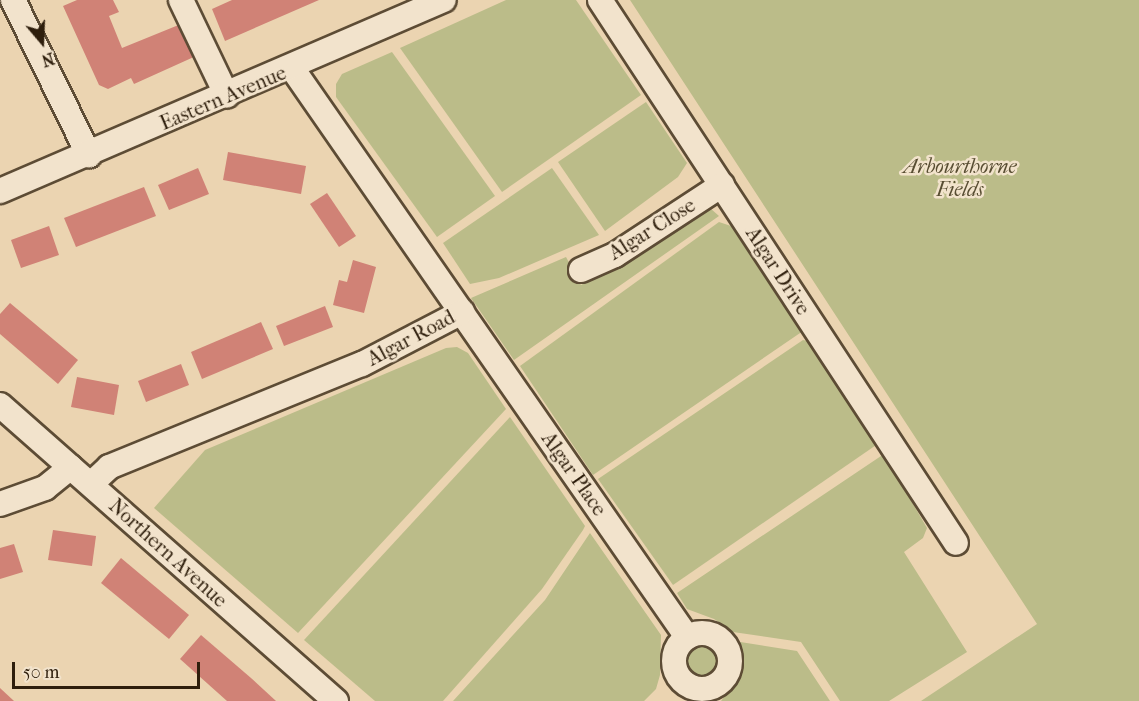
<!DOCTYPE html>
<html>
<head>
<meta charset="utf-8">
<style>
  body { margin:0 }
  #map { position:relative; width:1139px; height:701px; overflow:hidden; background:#ebd4b1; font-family:"IM FELL French Canon",serif }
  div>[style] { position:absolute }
  .green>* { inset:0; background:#bbbc89 }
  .round { border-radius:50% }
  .building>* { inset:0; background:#d08276 }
  .roads { filter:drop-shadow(2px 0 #5d4c35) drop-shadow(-2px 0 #5d4c35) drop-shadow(0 2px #5d4c35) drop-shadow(0 -2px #5d4c35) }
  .minor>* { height:24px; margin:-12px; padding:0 12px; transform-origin:12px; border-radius:12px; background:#f2e3cc }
  .minor>.ring { margin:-12px; padding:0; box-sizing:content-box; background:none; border:24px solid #f2e3cc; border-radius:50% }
  span { translate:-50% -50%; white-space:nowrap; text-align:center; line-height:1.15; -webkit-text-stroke:5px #f2e3cc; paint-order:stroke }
  .street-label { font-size:20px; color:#2e1e0c }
  .park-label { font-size:20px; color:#584d32; font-style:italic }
  .north { position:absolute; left:12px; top:12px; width:60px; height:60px; -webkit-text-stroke:4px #f2e3cc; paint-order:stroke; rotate:161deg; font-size:16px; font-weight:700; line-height:24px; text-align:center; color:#2e1e0c }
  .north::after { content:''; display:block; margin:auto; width:21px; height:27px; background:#2e1e0c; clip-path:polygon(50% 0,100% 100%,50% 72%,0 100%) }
  .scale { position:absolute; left:12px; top:662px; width:188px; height:27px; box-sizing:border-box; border:3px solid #2e1e0c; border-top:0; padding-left:8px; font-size:18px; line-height:21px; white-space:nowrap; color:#2e1e0c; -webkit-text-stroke:4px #f2e3cc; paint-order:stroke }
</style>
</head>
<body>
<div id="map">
  <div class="green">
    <div style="clip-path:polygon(506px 0,576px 0,641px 95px,502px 192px,400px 48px)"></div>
    <div style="clip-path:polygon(630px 0,1139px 0,1139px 701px,921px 701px,1037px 624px)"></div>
    <div style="clip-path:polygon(392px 52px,495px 196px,437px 237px,336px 97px,336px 84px,342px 74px)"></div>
    <div style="clip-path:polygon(646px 102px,687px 163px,678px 177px,605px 231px,558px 162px)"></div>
    <div style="clip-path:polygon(552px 168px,599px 235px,499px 278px,470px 284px,443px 243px)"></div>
    <div style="clip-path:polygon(710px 208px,719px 216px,514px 360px,471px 298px,566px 257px,581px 285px,634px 257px)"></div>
    <div style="clip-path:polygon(719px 222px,731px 226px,803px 331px,593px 475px,520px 366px)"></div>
    <div style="clip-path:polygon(803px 340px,811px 342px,882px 441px,673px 585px,598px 479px)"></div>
    <div style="clip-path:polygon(457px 347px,468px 353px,506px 409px,298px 633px,154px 508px,205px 450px,446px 348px)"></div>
    <div style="clip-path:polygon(510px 417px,585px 526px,583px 530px,542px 589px,443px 701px,375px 701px,304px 640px)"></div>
    <div style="clip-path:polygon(884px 454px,927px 528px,923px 538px,904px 552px,967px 652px,889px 701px,840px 701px,801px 642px,733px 632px,714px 619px,687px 609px,677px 593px)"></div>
    <div style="clip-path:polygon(590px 533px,661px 635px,660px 675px,656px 689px,644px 701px,453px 701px,545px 600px)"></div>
    <div style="clip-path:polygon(734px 641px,797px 651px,830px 701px,721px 701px,739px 677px,741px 667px)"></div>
    <div class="round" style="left:685px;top:644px;width:32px;height:32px"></div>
  </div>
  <div class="building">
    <div style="clip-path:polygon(77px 0,113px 0,119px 12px,109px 16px,122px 48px,181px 24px,196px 56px,134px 84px,131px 78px,108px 89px,99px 85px,63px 6px)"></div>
    <div style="clip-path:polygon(232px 0,319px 0,225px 41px,212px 9px)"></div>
    <div style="clip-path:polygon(228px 152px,306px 166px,301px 194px,223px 180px)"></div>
    <div style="clip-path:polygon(198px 168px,209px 194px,169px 210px,158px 185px)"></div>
    <div style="clip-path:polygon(144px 187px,156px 216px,76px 247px,64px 218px)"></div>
    <div style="clip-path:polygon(327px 193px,356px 236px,339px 247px,310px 204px)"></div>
    <div style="clip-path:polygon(49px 226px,59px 255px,21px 268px,11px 240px)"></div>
    <div style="clip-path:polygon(353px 260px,376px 267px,364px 313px,333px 305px,339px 280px,347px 282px)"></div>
    <div style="clip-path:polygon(10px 303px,78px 360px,58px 384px,0 334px,0 314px)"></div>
    <div style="clip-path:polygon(325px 306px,333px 327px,284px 346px,276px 326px)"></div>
    <div style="clip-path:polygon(261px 322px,273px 349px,202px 379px,191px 352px)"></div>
    <div style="clip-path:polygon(181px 364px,189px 385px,146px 402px,138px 381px)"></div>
    <div style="clip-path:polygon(77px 377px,119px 385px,114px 415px,71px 407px)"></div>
    <div style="clip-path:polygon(53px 530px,96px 536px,92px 566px,48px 560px)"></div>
    <div style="clip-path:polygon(14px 544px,23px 572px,0 579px,0 548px)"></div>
    <div style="clip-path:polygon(121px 558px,189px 615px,169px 639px,101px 583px)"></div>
    <div style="clip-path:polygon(201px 635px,251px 678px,276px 701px,227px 701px,180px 659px)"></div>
    <div style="clip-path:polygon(0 688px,14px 701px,0 701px)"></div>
  </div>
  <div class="roads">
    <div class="minor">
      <div style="left:13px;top:0;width:173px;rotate:63.9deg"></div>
      <div style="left:181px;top:0;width:106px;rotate:64.4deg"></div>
      <div style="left:600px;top:0;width:649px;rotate:56.75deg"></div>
      <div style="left:292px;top:68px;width:693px;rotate:55.23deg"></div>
      <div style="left:0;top:191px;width:483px;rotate:-23.3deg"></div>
      <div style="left:581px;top:270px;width:37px;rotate:-24deg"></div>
      <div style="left:615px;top:255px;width:128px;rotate:-33.2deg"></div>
      <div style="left:0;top:405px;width:448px;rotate:41.4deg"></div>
      <div style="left:91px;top:484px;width:25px;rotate:-43deg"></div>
      <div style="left:109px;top:467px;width:273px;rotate:-22.2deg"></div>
      <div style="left:362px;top:364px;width:113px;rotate:-27.5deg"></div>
      <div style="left:0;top:504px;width:48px;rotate:-19.6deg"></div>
      <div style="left:45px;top:488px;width:33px;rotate:-39deg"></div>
      <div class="ring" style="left:674px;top:633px;width:32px;height:32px"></div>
    </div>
  </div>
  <div class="street-label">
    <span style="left:223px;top:98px;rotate:-23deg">Eastern Avenue</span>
    <span style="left:652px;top:229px;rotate:-32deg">Algar Close</span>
    <span style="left:778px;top:271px;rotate:57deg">Algar Drive</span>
    <span style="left:411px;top:338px;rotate:-28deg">Algar Road</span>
    <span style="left:574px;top:474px;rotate:55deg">Algar Place</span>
    <span style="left:168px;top:553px;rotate:42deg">Northern Avenue</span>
  </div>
  <div class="park-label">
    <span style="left:960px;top:178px">Arbourthorne<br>Fields</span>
  </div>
  <div class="north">N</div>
  <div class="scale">50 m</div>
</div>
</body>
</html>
